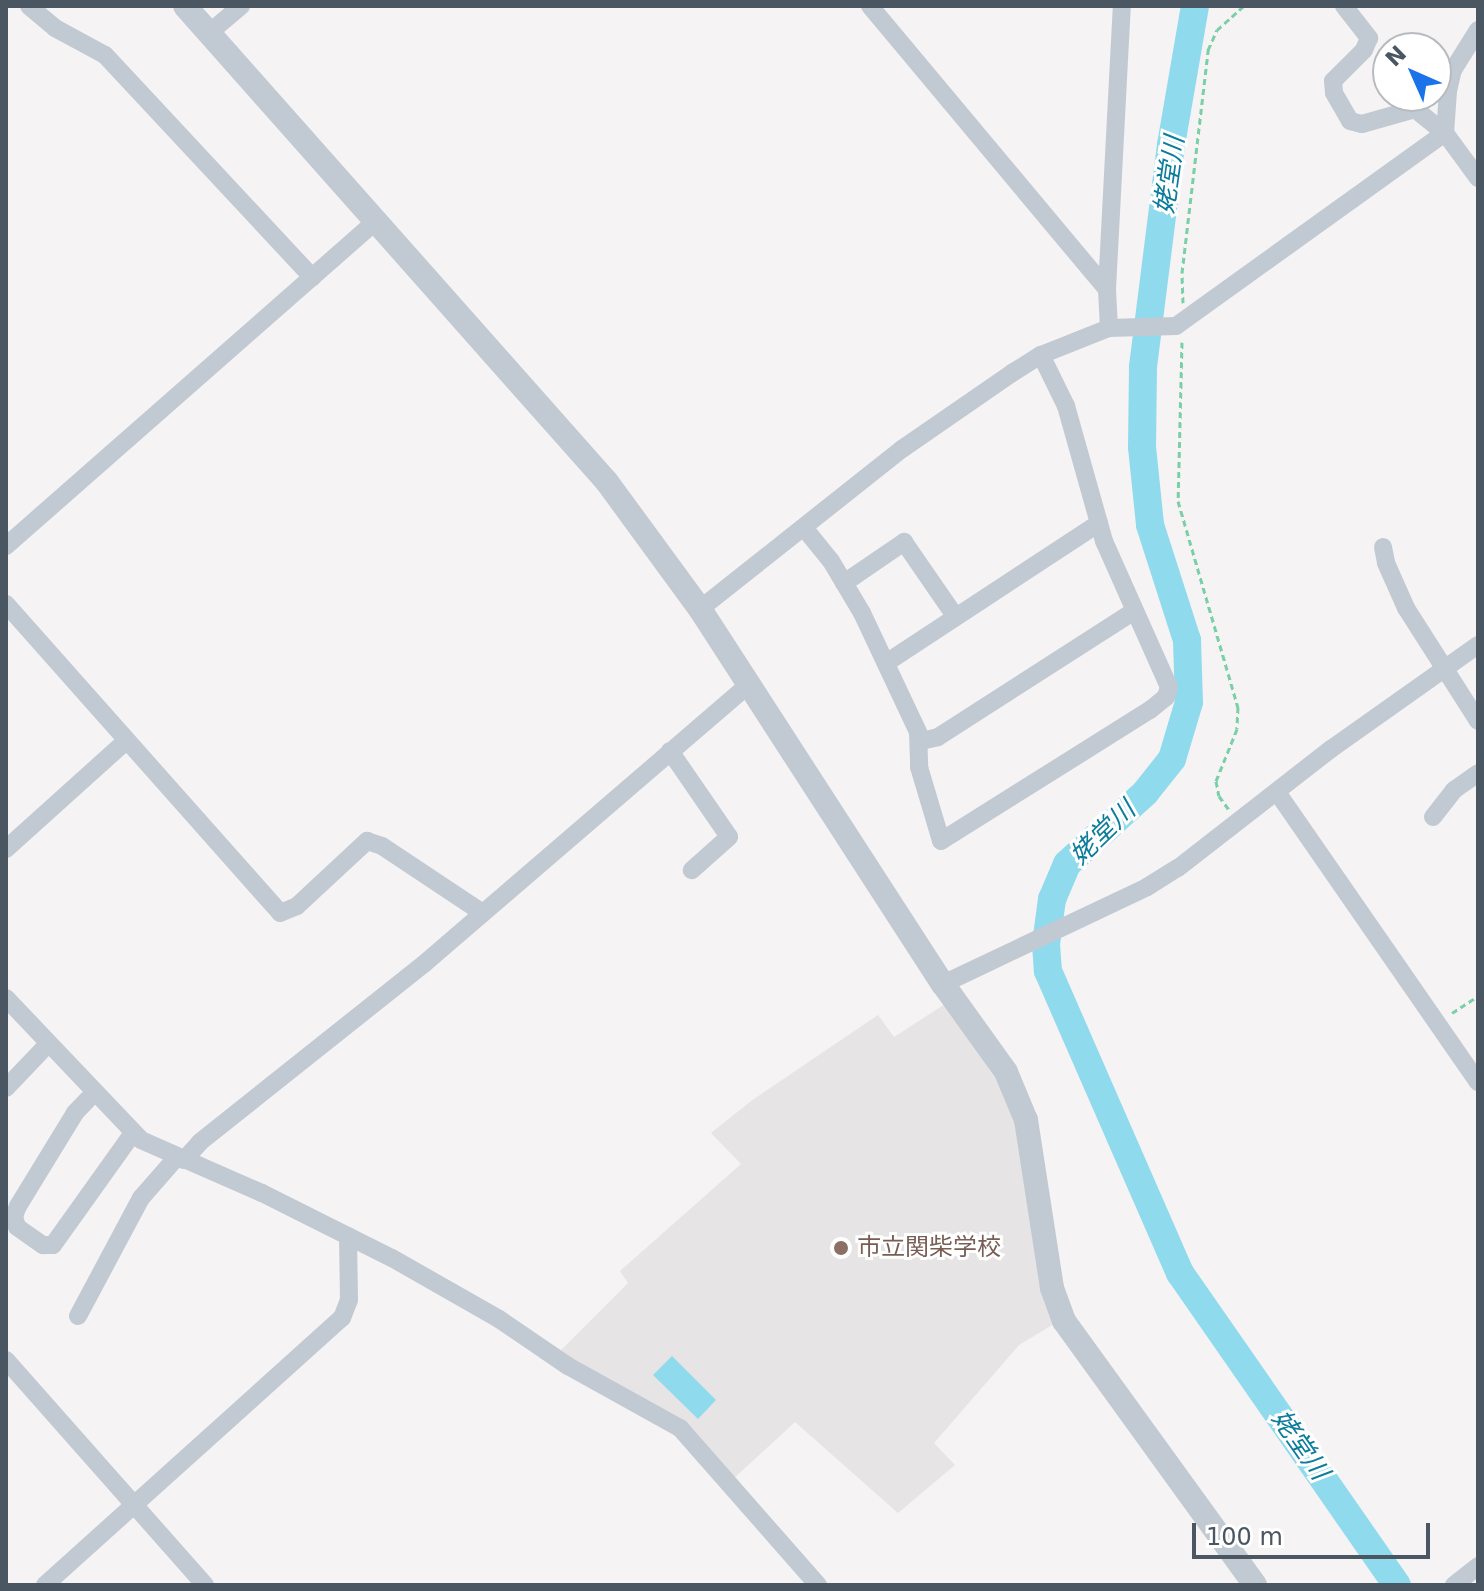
<!DOCTYPE html>
<html>
<head>
<meta charset="utf-8">
<style>
  body { margin:0 }
  #map { position:relative; width:1484px; height:1591px; overflow:hidden; background:#f5f3f3; font-family:"DejaVu Sans","Noto Sans JP",sans-serif }
  div>[style] { position:absolute }
  .education>* { inset:0; background:#e6e4e5 }
  .water>* { inset:0; background:#90daee }
  .river>* { height:28px; margin:-14px; padding:0 14px; transform-origin:14px; border-radius:14px; background:#90daee }
  .path>* { height:3px; margin-top:-1.5px; transform-origin:0; background:repeating-linear-gradient(90deg,#7ad0a6 0 6px,transparent 0 10px) }
  .minor>* { height:18px; margin:-9px; padding:0 9px; transform-origin:9px; border-radius:9px; background:#c1cad2 }
  .tertiary>* { height:24px; margin:-12px; padding:0 12px; transform-origin:12px; border-radius:12px; background:#c1cad2 }
  .dots>* { width:22px; height:22px; translate:-50% -50%; box-sizing:border-box; border:4px solid #fff; border-radius:50% }
  span { translate:-50% -50%; white-space:nowrap; text-align:center; line-height:1.15; -webkit-text-stroke:6px #fff; paint-order:stroke }
  .education-label { font-size:24px; color:#785e54 }
  .left { translate:0 -50%; text-align:left }
  .water-label { font-size:26px; color:#0c7c9b; font-style:italic }
  .frame { position:absolute; inset:0; border:8px solid #4a5661; pointer-events:none }
  .north { position:absolute; left:1372px; top:32px; width:80px; height:80px; box-sizing:border-box; background:#fff; border:2px solid #b7bbc0; border-radius:50%; rotate:315deg; font-size:22px; font-weight:700; line-height:32px; text-align:center; color:#4a5661 }
  .north::after { content:''; display:block; margin:auto; width:28px; height:36px; background:#1a73e8; clip-path:polygon(50% 0,100% 100%,50% 72%,0 100%) }
  .scale { position:absolute; left:1192px; top:1523px; width:238px; height:36px; box-sizing:border-box; border:4px solid #4a5661; border-top:0; padding-left:10px; font-size:24px; line-height:28px; white-space:nowrap; color:#4a5661; -webkit-text-stroke:6px #fff; paint-order:stroke }
</style>
</head>
<body>
<div id="map">
  <div class="education">
    <div style="clip-path:polygon(945px 1004px,1003px 1090px,1018px 1134px,1054px 1324px,1019px 1345px,934px 1443px,955px 1465px,898px 1513px,795px 1422px,732px 1480px,679px 1422px,558px 1353px,628px 1283px,620px 1271px,741px 1164px,711px 1133px,751px 1101px,878px 1015px,894px 1037px)"></div>
  </div>
  <div class="water">
    <div style="clip-path:polygon(672px 1356px,716px 1400px,698px 1419px,653px 1375px)"></div>
  </div>
  <div class="river">
    <div style="left:1195px;top:6px;width:141px;rotate:99.8deg"></div>
    <div style="left:1171px;top:145px;width:224px;rotate:97.2deg"></div>
    <div style="left:1143px;top:367px;width:80px;rotate:90.7deg"></div>
    <div style="left:1142px;top:447px;width:78px;rotate:84.1deg"></div>
    <div style="left:1150px;top:525px;width:121px;rotate:72.2deg"></div>
    <div style="left:1187px;top:640px;width:62px;rotate:88.2deg"></div>
    <div style="left:1189px;top:702px;width:59px;rotate:106.6deg"></div>
    <div style="left:1172px;top:759px;width:43px;rotate:128.5deg"></div>
    <div style="left:1145px;top:793px;width:105px;rotate:137.7deg"></div>
    <div style="left:1067px;top:864px;width:38px;rotate:113deg"></div>
    <div style="left:1052px;top:899px;width:45px;rotate:97.6deg"></div>
    <div style="left:1046px;top:944px;width:27px;rotate:86deg"></div>
    <div style="left:1048px;top:971px;width:330px;rotate:66.4deg"></div>
    <div style="left:1180px;top:1273px;width:380px;rotate:55.2deg"></div>
  </div>
  <div class="path">
    <div style="left:1183px;top:303px;width:30px;rotate:-92deg"></div>
    <div style="left:1182px;top:273px;width:225px;rotate:-83.3deg"></div>
    <div style="left:1208px;top:50px;width:22px;rotate:-66deg"></div>
    <div style="left:1217px;top:30px;width:36px;rotate:-42deg"></div>
    <div style="left:1182px;top:342px;width:159px;rotate:91.4deg"></div>
    <div style="left:1178px;top:501px;width:215px;rotate:73.8deg"></div>
    <div style="left:1238px;top:707px;width:22px;rotate:93deg"></div>
    <div style="left:1237px;top:729px;width:56px;rotate:112deg"></div>
    <div style="left:1216px;top:781px;width:15px;rotate:79deg"></div>
    <div style="left:1219px;top:796px;width:17px;rotate:54deg"></div>
    <div style="left:1452px;top:1013px;width:31px;rotate:-33deg"></div>
  </div>
  <div class="minor">
    <div style="left:29px;top:6px;width:34px;rotate:40deg"></div>
    <div style="left:55px;top:28px;width:57px;rotate:28.4deg"></div>
    <div style="left:105px;top:55px;width:304px;rotate:47deg"></div>
    <div style="left:870px;top:6px;width:369px;rotate:50.1deg"></div>
    <div style="left:1344px;top:6px;width:41px;rotate:52deg"></div>
    <div style="left:1369px;top:38px;width:13px;rotate:113deg"></div>
    <div style="left:1364px;top:50px;width:44px;rotate:135deg"></div>
    <div style="left:1333px;top:81px;width:12px;rotate:85deg"></div>
    <div style="left:1334px;top:93px;width:32px;rotate:60deg"></div>
    <div style="left:1350px;top:121px;width:12px;rotate:14deg"></div>
    <div style="left:1362px;top:124px;width:55px;rotate:-15.8deg"></div>
    <div style="left:1415px;top:109px;width:38px;rotate:39deg"></div>
    <div style="left:1445px;top:133px;width:56px;rotate:53.7deg"></div>
    <div style="left:209px;top:33px;width:42px;rotate:-40.2deg"></div>
    <div style="left:1445px;top:133px;width:42px;rotate:-85.9deg"></div>
    <div style="left:1448px;top:91px;width:22px;rotate:-77deg"></div>
    <div style="left:1453px;top:70px;width:47px;rotate:-58deg"></div>
    <div style="left:1109px;top:328px;width:39px;rotate:-93deg"></div>
    <div style="left:1107px;top:289px;width:283px;rotate:-87deg"></div>
    <div style="left:805px;top:529px;width:41px;rotate:50.9deg"></div>
    <div style="left:831px;top:561px;width:61px;rotate:59.2deg"></div>
    <div style="left:862px;top:613px;width:132px;rotate:64.8deg"></div>
    <div style="left:918px;top:732px;width:35px;rotate:88deg"></div>
    <div style="left:919px;top:767px;width:77px;rotate:73.4deg"></div>
    <div style="left:941px;top:841px;width:247px;rotate:-32.1deg"></div>
    <div style="left:1150px;top:710px;width:21px;rotate:-39deg"></div>
    <div style="left:1166px;top:697px;width:10px;rotate:-73deg"></div>
    <div style="left:1169px;top:687px;width:160px;rotate:-114deg"></div>
    <div style="left:1104px;top:541px;width:140px;rotate:-105.7deg"></div>
    <div style="left:1066px;top:406px;width:57px;rotate:-116.1deg"></div>
    <div style="left:6px;top:546px;width:492px;rotate:-41.3deg"></div>
    <div style="left:1383px;top:547px;width:16px;rotate:79deg"></div>
    <div style="left:1386px;top:563px;width:49px;rotate:66deg"></div>
    <div style="left:1406px;top:608px;width:134px;rotate:57.5deg"></div>
    <div style="left:844px;top:583px;width:73px;rotate:-34.3deg"></div>
    <div style="left:904px;top:542px;width:90px;rotate:55.4deg"></div>
    <div style="left:6px;top:604px;width:413px;rotate:48.4deg"></div>
    <div style="left:280px;top:913px;width:18px;rotate:-22deg"></div>
    <div style="left:297px;top:906px;width:96px;rotate:-42.9deg"></div>
    <div style="left:367px;top:841px;width:16px;rotate:18deg"></div>
    <div style="left:382px;top:846px;width:121px;rotate:33.6deg"></div>
    <div style="left:700px;top:609px;width:258px;rotate:-38.4deg"></div>
    <div style="left:902px;top:449px;width:134px;rotate:-34.6deg"></div>
    <div style="left:1012px;top:373px;width:34px;rotate:-32deg"></div>
    <div style="left:1041px;top:355px;width:73px;rotate:-21.7deg"></div>
    <div style="left:1109px;top:328px;width:67px;rotate:-1.7deg"></div>
    <div style="left:1176px;top:326px;width:331px;rotate:-35.7deg"></div>
    <div style="left:886px;top:663px;width:255px;rotate:-33.3deg"></div>
    <div style="left:921px;top:741px;width:17px;rotate:-13deg"></div>
    <div style="left:938px;top:737px;width:233px;rotate:-32.7deg"></div>
    <div style="left:670px;top:751px;width:104px;rotate:55.5deg"></div>
    <div style="left:729px;top:837px;width:50px;rotate:138.3deg"></div>
    <div style="left:1277px;top:792px;width:353px;rotate:55.3deg"></div>
    <div style="left:1433px;top:817px;width:34px;rotate:-52deg"></div>
    <div style="left:1454px;top:790px;width:29px;rotate:-35deg"></div>
    <div style="left:6px;top:849px;width:160px;rotate:-42deg"></div>
    <div style="left:943px;top:984px;width:226px;rotate:-25.4deg"></div>
    <div style="left:1147px;top:887px;width:36px;rotate:-32deg"></div>
    <div style="left:1178px;top:868px;width:194px;rotate:-37.9deg"></div>
    <div style="left:1331px;top:749px;width:180px;rotate:-35.3deg"></div>
    <div style="left:6px;top:998px;width:196px;rotate:46.4deg"></div>
    <div style="left:141px;top:1140px;width:132px;rotate:23.7deg"></div>
    <div style="left:262px;top:1193px;width:145px;rotate:26.6deg"></div>
    <div style="left:392px;top:1258px;width:123px;rotate:29.7deg"></div>
    <div style="left:499px;top:1319px;width:83px;rotate:34.3deg"></div>
    <div style="left:568px;top:1366px;width:128px;rotate:29deg"></div>
    <div style="left:680px;top:1428px;width:209px;rotate:48.7deg"></div>
    <div style="left:6px;top:1088px;width:61px;rotate:-46.3deg"></div>
    <div style="left:94px;top:1093px;width:28px;rotate:134deg"></div>
    <div style="left:75px;top:1113px;width:109px;rotate:121.5deg"></div>
    <div style="left:18px;top:1206px;width:11px;rotate:112deg"></div>
    <div style="left:14px;top:1216px;width:11px;rotate:75deg"></div>
    <div style="left:17px;top:1227px;width:32px;rotate:35deg"></div>
    <div style="left:43px;top:1245px;width:10px"></div>
    <div style="left:53px;top:1245px;width:138px;rotate:-54.5deg"></div>
    <div style="left:184px;top:1160px;width:24px;rotate:-48deg"></div>
    <div style="left:200px;top:1142px;width:288px;rotate:-38.5deg"></div>
    <div style="left:425px;top:963px;width:428px;rotate:-40.7deg"></div>
    <div style="left:78px;top:1316px;width:134px;rotate:-61.9deg"></div>
    <div style="left:141px;top:1198px;width:53px;rotate:-48.8deg"></div>
    <div style="left:6px;top:1360px;width:300px;rotate:48.5deg"></div>
    <div style="left:45px;top:1585px;width:399px;rotate:-42deg"></div>
    <div style="left:342px;top:1318px;width:19px;rotate:-69deg"></div>
    <div style="left:349px;top:1300px;width:64px;rotate:-90.9deg"></div>
    <div style="left:1454px;top:1585px;width:31px;rotate:-38deg"></div>
  </div>
  <div class="tertiary">
    <div style="left:185px;top:6px;width:636px;rotate:48.44deg"></div>
    <div style="left:607px;top:482px;width:157px;rotate:53.8deg"></div>
    <div style="left:700px;top:609px;width:447px;rotate:57.1deg"></div>
    <div style="left:943px;top:984px;width:108px;rotate:54.4deg"></div>
    <div style="left:1006px;top:1072px;width:52px;rotate:67.4deg"></div>
    <div style="left:1026px;top:1120px;width:170px;rotate:81.2deg"></div>
    <div style="left:1052px;top:1288px;width:35px;rotate:70deg"></div>
    <div style="left:1064px;top:1321px;width:326px;rotate:54.1deg"></div>
  </div>
  <div class="dots">
    <div style="left:841px;top:1248px;background:#8d6e63"></div>
  </div>
  <div class="education-label">
    <span class="left" style="left:857px;top:1248px">市立関柴学校</span>
  </div>
  <div class="water-label">
    <span style="left:1170px;top:175px;rotate:-82deg">姥堂川</span>
    <span style="left:1103px;top:833px;rotate:-44deg">姥堂川</span>
    <span style="left:1300px;top:1445px;rotate:55deg">姥堂川</span>
  </div>
  <div class="frame"></div>
  <div class="north">N</div>
  <div class="scale">100 m</div>
</div>
</body>
</html>
